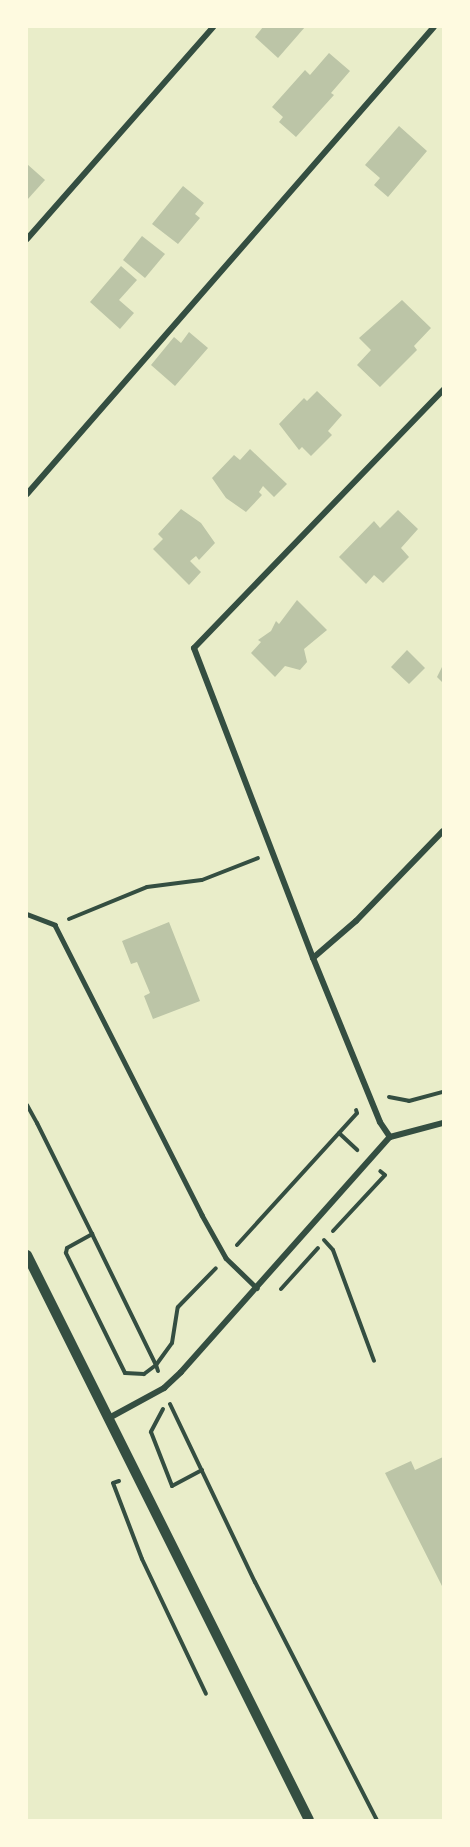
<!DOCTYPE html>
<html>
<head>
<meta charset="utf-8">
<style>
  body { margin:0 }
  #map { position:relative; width:470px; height:1847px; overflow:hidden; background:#e9edc9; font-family:"Sofia Sans Condensed",sans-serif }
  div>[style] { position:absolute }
  .building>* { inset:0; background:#bcc5a7 }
  .path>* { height:4px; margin:-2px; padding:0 2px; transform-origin:2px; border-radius:2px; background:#344e41 }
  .service>* { height:4.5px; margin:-2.25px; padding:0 2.25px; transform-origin:2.25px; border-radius:2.25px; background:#344e41 }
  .minor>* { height:6px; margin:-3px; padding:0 3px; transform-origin:3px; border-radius:3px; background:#344e41 }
  .tertiary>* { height:10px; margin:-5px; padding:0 5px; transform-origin:5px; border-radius:5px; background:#344e41 }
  span { translate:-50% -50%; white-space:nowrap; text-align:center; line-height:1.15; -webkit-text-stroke:6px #fefae0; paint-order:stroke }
  .frame { position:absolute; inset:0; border:28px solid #fefae0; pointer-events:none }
</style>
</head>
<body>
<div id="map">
  <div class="building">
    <div style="clip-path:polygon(263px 27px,305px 27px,278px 58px,255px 37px)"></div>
    <div style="clip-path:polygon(329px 53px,350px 71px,331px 93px,334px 95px,296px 137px,279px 122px,283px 117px,272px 107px,305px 70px,310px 75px)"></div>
    <div style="clip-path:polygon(399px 126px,427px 151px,388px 197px,374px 185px,380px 178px,365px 165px)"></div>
    <div style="clip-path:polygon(27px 164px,45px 180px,27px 200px)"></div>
    <div style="clip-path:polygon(183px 186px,204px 203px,195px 214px,200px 218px,178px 244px,152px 224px)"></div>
    <div style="clip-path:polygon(142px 236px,165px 254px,145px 278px,123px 260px)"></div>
    <div style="clip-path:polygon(121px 266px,137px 280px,119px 300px,134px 313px,120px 329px,90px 302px)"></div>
    <div style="clip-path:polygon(402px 300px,431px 328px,414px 346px,417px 350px,380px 387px,357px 365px,371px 350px,359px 338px)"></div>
    <div style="clip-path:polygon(189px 332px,208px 348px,175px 386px,151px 365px,174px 337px,181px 343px)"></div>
    <div style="clip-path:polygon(317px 391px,342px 415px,328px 431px,332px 435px,311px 456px,302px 447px,299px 450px,279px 424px,304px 398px,307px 401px)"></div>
    <div style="clip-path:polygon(250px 449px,287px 484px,274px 497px,263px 486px,259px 492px,262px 495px,246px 512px,226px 498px,212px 478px,234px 455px,240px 460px)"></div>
    <div style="clip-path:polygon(181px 509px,201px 523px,215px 543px,199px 560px,196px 556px,190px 561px,201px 572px,189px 585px,153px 549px,163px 539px,158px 534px)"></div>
    <div style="clip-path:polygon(398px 510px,418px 529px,401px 548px,409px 557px,383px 583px,374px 575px,366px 584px,339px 557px,374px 521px,380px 528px)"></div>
    <div style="clip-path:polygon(297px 600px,327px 630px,304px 649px,307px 662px,300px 670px,285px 666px,275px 677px,251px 653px,261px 642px,258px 640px,271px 631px,276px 621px,279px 624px)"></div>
    <div style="clip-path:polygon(407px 650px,425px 668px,409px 684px,391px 667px)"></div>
    <div style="clip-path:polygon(443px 665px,443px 683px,437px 677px)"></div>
    <div style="clip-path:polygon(169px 922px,200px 1001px,153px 1019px,144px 996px,150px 993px,137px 962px,131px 964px,122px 941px)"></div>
    <div style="clip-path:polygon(443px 1457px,443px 1588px,385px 1473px,411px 1461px,415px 1470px)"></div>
  </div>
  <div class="path">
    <div style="left:69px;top:919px;width:84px;rotate:-22.3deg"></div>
    <div style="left:147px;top:887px;width:55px;rotate:-7.3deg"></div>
    <div style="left:202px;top:880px;width:60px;rotate:-21.4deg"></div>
    <div style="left:389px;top:1097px;width:20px;rotate:11deg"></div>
    <div style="left:409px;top:1101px;width:35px;rotate:-15deg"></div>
    <div style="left:27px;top:1105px;width:21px;rotate:61deg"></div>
    <div style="left:37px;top:1123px;width:124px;rotate:63.6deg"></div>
    <div style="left:92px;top:1234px;width:146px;rotate:64deg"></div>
    <div style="left:156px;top:1365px;width:15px;rotate:143deg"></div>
    <div style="left:144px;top:1374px;width:19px;rotate:-177deg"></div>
    <div style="left:125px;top:1373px;width:134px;rotate:-116.2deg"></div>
    <div style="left:66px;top:1253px;width:5px;rotate:-79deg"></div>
    <div style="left:67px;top:1248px;width:29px;rotate:-29deg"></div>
    <div style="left:339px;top:1133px;width:25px;rotate:43deg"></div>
    <div style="left:333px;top:1231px;width:76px;rotate:-47.1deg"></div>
    <div style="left:385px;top:1175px;width:6px;rotate:-141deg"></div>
    <div style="left:324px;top:1240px;width:13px;rotate:48deg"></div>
    <div style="left:333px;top:1250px;width:118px;rotate:69.7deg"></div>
    <div style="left:237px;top:1245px;width:178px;rotate:-47.7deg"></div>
    <div style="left:357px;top:1113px;width:3px;rotate:-108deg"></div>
    <div style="left:281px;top:1289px;width:55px;rotate:-47.9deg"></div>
    <div style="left:158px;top:1371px;width:6px;rotate:-108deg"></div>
    <div style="left:156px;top:1365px;width:27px;rotate:-54deg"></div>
    <div style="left:172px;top:1343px;width:36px;rotate:-81deg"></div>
    <div style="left:178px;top:1307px;width:54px;rotate:-45.7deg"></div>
    <div style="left:170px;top:1404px;width:197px;rotate:64.5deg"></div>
    <div style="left:255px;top:1582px;width:267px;rotate:62.9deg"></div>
    <div style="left:163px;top:1409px;width:26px;rotate:118deg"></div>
    <div style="left:151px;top:1432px;width:58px;rotate:68.7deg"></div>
    <div style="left:172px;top:1486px;width:34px;rotate:-28deg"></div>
    <div style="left:119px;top:1481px;width:6px;rotate:162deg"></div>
    <div style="left:113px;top:1483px;width:81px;rotate:69.1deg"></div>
    <div style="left:142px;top:1559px;width:149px;rotate:64.6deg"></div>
  </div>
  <div class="service">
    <div style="left:27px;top:914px;width:30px;rotate:21deg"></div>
    <div style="left:55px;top:925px;width:325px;rotate:63.1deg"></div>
    <div style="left:202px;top:1215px;width:49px;rotate:60.8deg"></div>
    <div style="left:226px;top:1258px;width:43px;rotate:44.1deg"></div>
  </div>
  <div class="minor">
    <div style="left:27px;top:239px;width:282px;rotate:-48.7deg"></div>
    <div style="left:27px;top:494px;width:619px;rotate:-48.93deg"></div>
    <div style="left:313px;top:958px;width:57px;rotate:-40.7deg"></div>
    <div style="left:356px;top:921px;width:125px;rotate:-46deg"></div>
    <div style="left:390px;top:1137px;width:18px;rotate:-124deg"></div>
    <div style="left:380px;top:1122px;width:177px;rotate:-112.2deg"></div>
    <div style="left:313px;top:958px;width:332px;rotate:-111deg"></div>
    <div style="left:194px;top:648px;width:359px;rotate:-46deg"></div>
    <div style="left:109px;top:1418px;width:63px;rotate:-28.6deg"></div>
    <div style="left:164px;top:1388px;width:23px;rotate:-43deg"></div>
    <div style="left:181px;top:1372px;width:314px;rotate:-48.4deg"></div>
    <div style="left:390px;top:1137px;width:55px;rotate:-14.8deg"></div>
  </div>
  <div class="tertiary">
    <div style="left:27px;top:1255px;width:631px;rotate:63.48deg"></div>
  </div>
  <div class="frame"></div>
</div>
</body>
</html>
